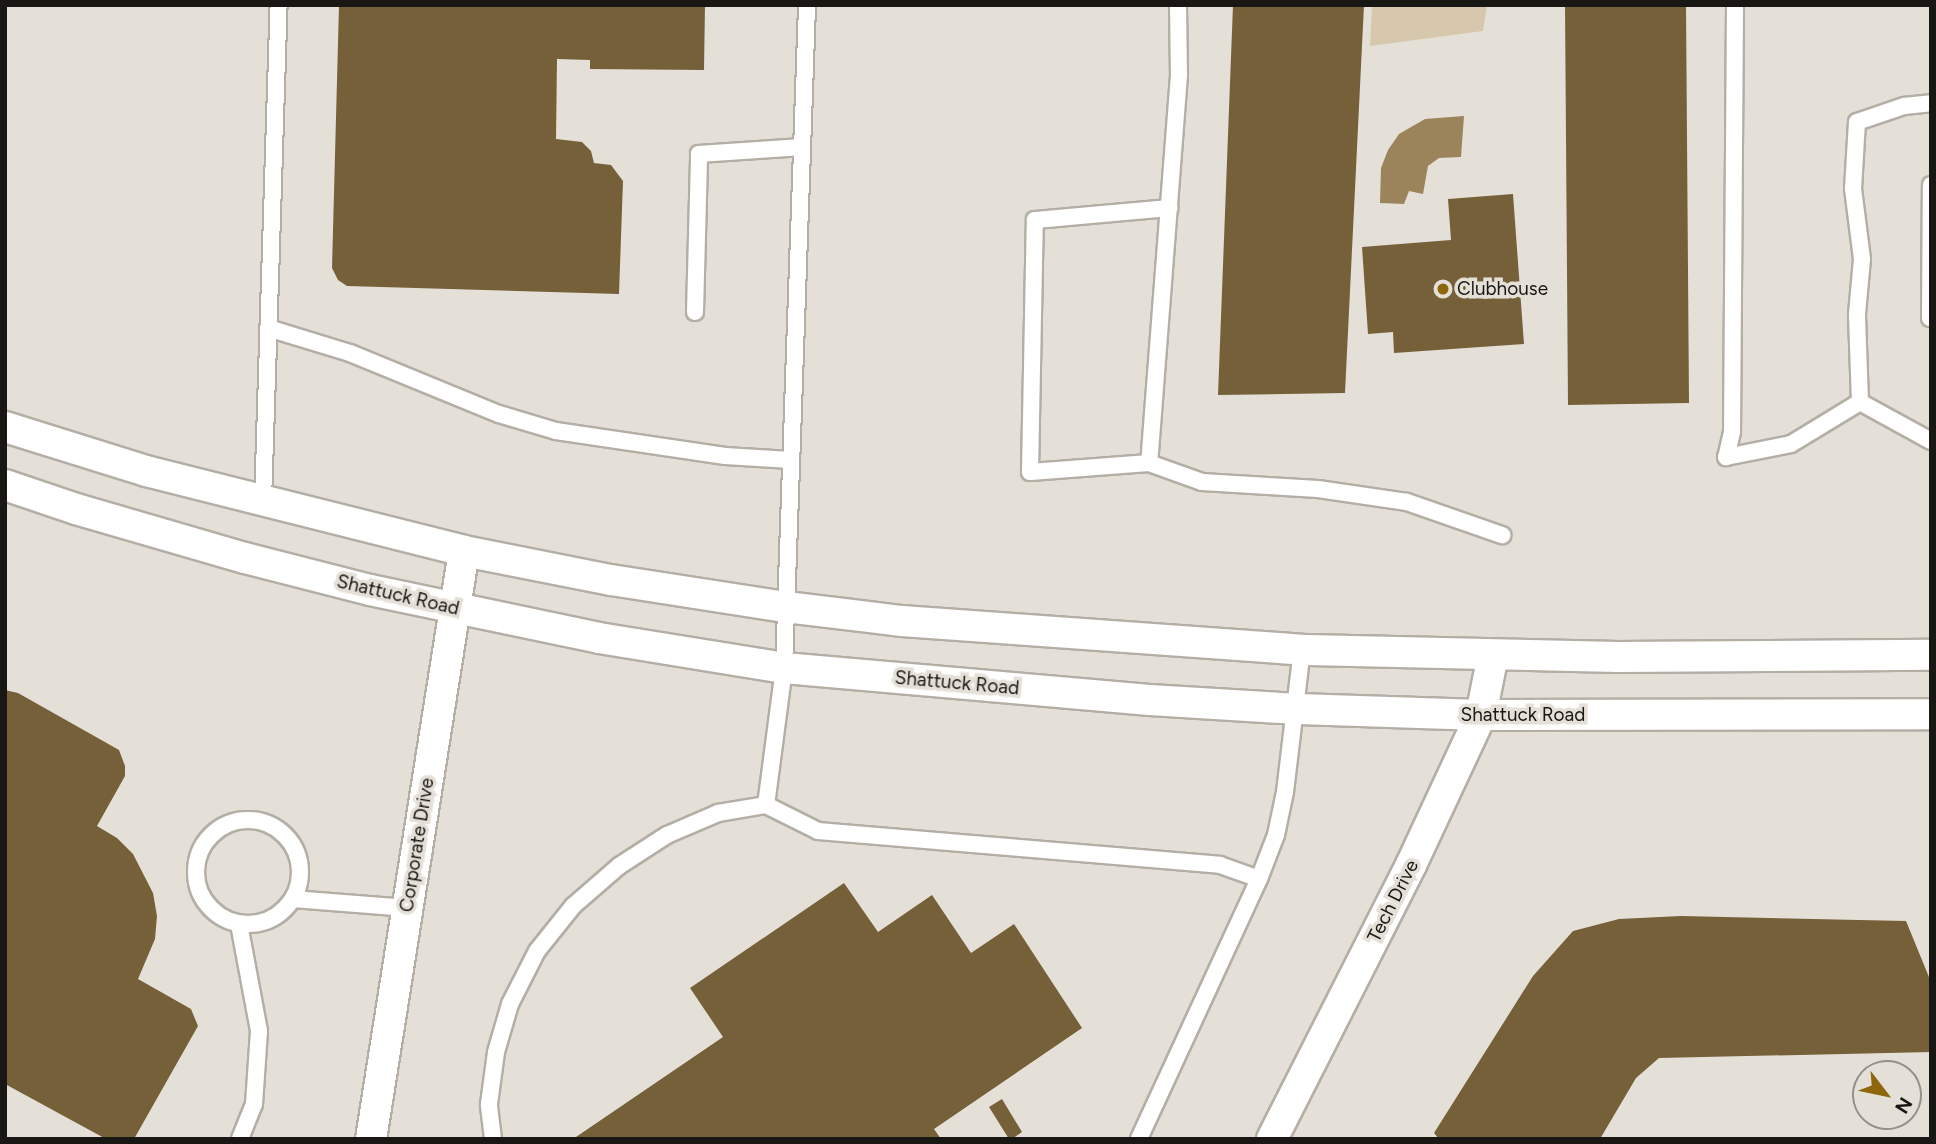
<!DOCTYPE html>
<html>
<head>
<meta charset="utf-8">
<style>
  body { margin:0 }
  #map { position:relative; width:1936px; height:1144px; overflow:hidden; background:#e5e0d7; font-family:Figtree,sans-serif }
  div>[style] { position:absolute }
  .green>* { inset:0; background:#d7c7ad }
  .water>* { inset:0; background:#9b835b }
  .building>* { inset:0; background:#766039 }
  .roads { filter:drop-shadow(2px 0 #b4aea5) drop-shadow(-2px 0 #b4aea5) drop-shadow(0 2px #b4aea5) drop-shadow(0 -2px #b4aea5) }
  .lane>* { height:16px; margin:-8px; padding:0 8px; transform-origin:8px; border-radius:8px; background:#fff }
  .lane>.ring { margin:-8px; padding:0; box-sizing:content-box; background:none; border:16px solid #fff; border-radius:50% }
  .street>* { height:30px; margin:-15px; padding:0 15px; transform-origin:15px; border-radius:15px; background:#fff }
  .dots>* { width:19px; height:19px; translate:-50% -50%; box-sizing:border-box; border:4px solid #e5e0d7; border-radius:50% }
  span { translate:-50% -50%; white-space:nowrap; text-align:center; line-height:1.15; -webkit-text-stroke:7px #e5e0d7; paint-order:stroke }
  .poi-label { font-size:19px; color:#191714 }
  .left { translate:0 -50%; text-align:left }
  .street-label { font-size:19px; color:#191714 }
  .frame { position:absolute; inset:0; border:7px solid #191714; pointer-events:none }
  .north { position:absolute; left:1852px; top:1060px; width:70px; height:70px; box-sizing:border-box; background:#e5e0d7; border:2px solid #939089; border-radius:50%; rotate:122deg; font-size:19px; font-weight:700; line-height:28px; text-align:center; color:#191714 }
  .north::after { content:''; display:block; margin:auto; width:24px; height:32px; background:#8e660b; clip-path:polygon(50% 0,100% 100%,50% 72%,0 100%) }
</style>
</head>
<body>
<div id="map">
  <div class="green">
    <div style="clip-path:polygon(1372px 5px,1487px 5px,1483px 31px,1370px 46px)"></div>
  </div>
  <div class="water">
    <div style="clip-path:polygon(1464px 116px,1461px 157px,1439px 158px,1428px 166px,1423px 194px,1409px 191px,1404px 204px,1380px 203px,1381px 168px,1388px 150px,1399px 134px,1425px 119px)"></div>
  </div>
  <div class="building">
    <div style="clip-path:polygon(339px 5px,705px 5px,704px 70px,590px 69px,590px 60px,557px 59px,556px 139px,582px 142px,591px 151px,594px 163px,611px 165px,623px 181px,619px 294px,347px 286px,338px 280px,332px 268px)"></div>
    <div style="clip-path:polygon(1233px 5px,1364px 5px,1345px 393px,1218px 395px)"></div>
    <div style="clip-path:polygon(1565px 5px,1686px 5px,1689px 403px,1568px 405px)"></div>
    <div style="clip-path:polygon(1513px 194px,1524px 344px,1394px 353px,1393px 332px,1368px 334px,1362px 247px,1451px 240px,1448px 199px)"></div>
    <div style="clip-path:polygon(5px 690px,18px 693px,119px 750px,125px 766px,125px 776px,97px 826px,117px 838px,133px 854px,153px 893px,157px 916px,155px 939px,138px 979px,191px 1009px,198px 1026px,134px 1139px,106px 1139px,5px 1084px)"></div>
    <div style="clip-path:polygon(844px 883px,878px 932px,932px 895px,971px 953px,1014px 924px,1082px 1028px,934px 1129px,941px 1139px,573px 1139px,723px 1037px,690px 988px)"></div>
    <div style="clip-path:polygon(1681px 916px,1906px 921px,1931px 982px,1931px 1052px,1659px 1058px,1636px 1078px,1600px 1139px,1439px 1139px,1434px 1133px,1533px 976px,1573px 931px,1619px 919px)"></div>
    <div style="clip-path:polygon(1002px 1099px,1022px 1132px,1012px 1139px,1009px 1139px,989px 1107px)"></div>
  </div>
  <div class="roads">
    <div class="lane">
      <div style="left:1178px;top:5px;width:70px;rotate:89.2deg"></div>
      <div style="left:1179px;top:75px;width:389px;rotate:94.4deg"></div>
      <div style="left:1149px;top:463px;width:56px;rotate:19.7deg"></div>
      <div style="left:1202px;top:482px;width:116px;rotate:3.5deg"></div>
      <div style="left:1318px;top:489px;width:90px;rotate:8.3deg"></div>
      <div style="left:1407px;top:502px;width:101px;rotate:19.2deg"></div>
      <div style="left:1735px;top:5px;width:427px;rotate:90.4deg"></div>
      <div style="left:1732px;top:432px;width:26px;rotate:103deg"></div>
      <div style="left:1726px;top:457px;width:66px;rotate:-11.3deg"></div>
      <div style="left:1791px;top:444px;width:81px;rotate:-31.3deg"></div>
      <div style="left:695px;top:312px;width:158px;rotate:-88.5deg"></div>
      <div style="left:699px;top:154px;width:103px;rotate:-3.9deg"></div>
      <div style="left:1930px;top:318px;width:133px;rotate:-89.6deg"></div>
      <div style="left:268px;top:328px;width:86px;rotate:17deg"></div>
      <div style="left:350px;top:353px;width:161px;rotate:22.3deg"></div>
      <div style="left:499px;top:414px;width:59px;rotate:16.6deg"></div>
      <div style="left:556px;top:431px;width:171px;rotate:8.4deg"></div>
      <div style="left:725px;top:456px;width:66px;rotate:3.5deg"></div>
      <div style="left:1860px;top:402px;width:88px;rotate:-92deg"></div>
      <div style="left:1857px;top:314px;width:55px;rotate:-84.8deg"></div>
      <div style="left:1862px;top:259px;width:71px;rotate:-97.3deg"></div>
      <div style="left:1853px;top:189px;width:67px;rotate:-86.6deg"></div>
      <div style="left:1857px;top:122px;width:50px;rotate:-18.8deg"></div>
      <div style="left:1904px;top:106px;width:27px;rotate:-6deg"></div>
      <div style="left:1860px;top:402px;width:81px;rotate:28.8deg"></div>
      <div style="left:1149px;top:463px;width:119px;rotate:175.7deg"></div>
      <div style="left:1030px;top:472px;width:252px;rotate:-88.9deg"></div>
      <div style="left:1035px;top:220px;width:135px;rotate:-5.1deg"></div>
      <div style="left:263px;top:502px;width:497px;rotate:-88.2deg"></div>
      <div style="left:766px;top:805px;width:138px;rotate:-82.5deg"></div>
      <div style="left:784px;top:668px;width:663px;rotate:-88.01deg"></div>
      <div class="ring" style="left:196px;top:820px;width:88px;height:88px"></div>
      <div style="left:1259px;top:879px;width:47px;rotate:-68.9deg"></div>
      <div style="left:1276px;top:835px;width:44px;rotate:-78.2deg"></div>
      <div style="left:1285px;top:792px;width:143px;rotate:-83.2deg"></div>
      <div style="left:293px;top:899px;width:115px;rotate:4.5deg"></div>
      <div style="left:239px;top:924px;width:109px;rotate:79.4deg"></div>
      <div style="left:259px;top:1031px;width:73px;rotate:93.9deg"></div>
      <div style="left:254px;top:1104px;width:38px;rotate:112deg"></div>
      <div style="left:493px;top:1139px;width:35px;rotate:-97deg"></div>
      <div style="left:489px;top:1104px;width:52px;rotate:-82.3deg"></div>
      <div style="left:496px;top:1052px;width:50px;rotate:-73.7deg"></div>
      <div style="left:510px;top:1004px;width:59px;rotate:-63deg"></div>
      <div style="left:537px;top:951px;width:58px;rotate:-51.3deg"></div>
      <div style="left:573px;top:906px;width:61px;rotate:-41deg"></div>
      <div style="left:619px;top:866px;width:57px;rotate:-32.9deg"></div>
      <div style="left:667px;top:835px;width:56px;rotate:-23.3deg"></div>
      <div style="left:718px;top:813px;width:49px;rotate:-9.5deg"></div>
      <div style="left:766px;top:805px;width:58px;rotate:26.6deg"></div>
      <div style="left:818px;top:831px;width:403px;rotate:4.8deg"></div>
      <div style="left:1220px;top:865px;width:41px;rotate:19.7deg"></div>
      <div style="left:1259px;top:879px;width:286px;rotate:114.8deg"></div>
    </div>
    <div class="street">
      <div style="left:5px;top:427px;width:148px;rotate:17.3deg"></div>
      <div style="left:146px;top:471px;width:328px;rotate:14.1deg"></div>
      <div style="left:464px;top:551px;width:150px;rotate:11.2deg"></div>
      <div style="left:611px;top:580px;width:177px;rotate:8.8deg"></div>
      <div style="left:786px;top:607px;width:117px;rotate:6.9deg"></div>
      <div style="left:902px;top:621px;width:407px;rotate:4.1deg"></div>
      <div style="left:1308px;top:650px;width:310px;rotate:1.3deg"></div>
      <div style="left:1618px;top:657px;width:313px;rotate:-0.4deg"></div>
      <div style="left:5px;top:485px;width:75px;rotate:18.7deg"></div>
      <div style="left:76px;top:509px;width:176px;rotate:16.2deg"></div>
      <div style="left:245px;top:558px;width:129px;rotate:14.4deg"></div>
      <div style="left:370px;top:590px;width:234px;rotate:11.8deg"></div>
      <div style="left:599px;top:638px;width:187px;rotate:9.2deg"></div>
      <div style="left:784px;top:668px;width:367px;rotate:5deg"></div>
      <div style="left:1150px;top:700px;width:148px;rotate:3.5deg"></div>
      <div style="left:1298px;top:709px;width:183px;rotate:1.9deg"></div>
      <div style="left:1481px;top:715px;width:450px;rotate:-0.1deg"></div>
      <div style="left:371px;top:1139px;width:595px;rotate:-81.01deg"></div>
      <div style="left:1272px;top:1139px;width:307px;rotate:-63.1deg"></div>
      <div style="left:1411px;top:865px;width:166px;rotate:-65deg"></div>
      <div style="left:1481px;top:715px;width:61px;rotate:-78.7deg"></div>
    </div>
  </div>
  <div class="dots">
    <div style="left:1443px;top:289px;background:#8e660b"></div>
  </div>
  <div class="poi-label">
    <span class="left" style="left:1457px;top:289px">Clubhouse</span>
  </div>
  <div class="street-label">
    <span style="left:398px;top:595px;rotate:13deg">Shattuck Road</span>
    <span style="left:957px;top:683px;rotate:5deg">Shattuck Road</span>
    <span style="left:1523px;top:715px">Shattuck Road</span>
    <span style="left:417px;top:845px;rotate:-81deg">Corporate Drive</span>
    <span style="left:1393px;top:901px;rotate:-63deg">Tech Drive</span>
  </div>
  <div class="frame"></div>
  <div class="north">N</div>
</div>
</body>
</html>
